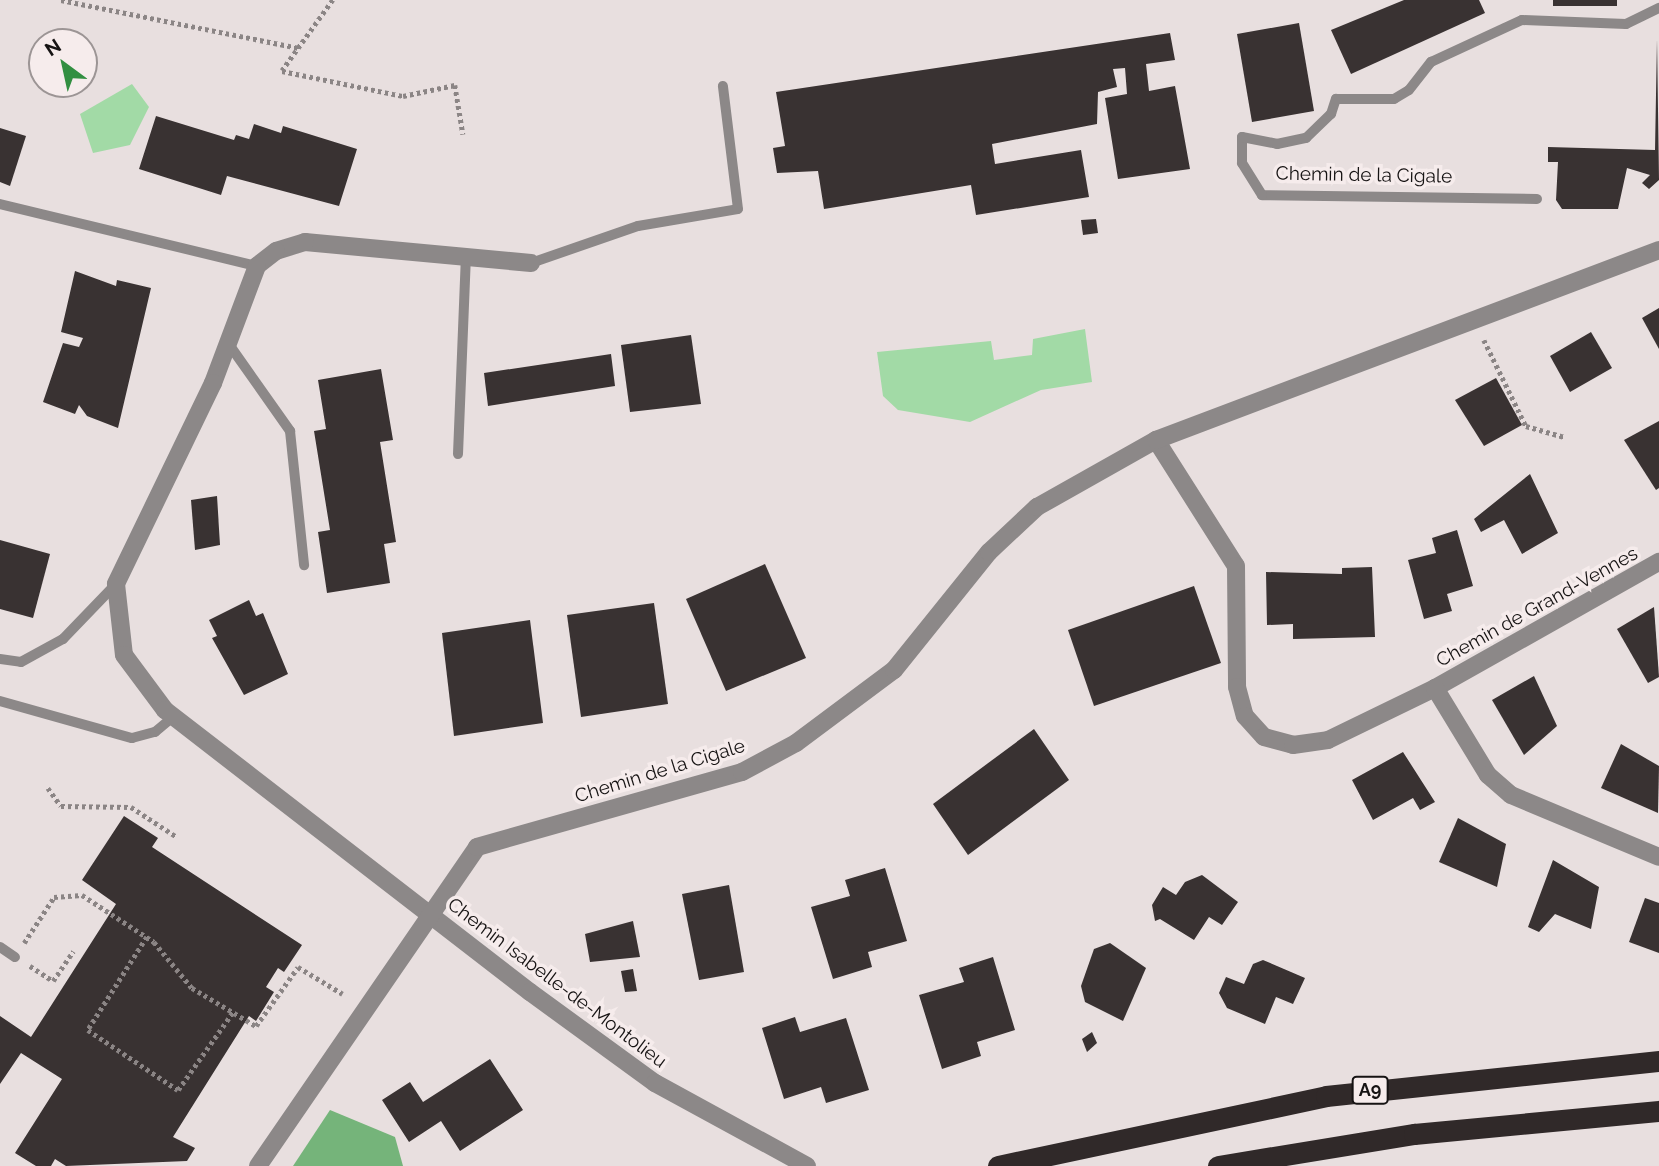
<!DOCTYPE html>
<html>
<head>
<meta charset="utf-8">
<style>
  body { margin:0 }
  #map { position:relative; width:1659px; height:1166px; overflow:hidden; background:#e8dfdf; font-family:Raleway,sans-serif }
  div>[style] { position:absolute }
  .green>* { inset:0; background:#a2daa6 }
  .forest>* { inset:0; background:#75b47a }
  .building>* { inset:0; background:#393232 }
  .path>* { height:4.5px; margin-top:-2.25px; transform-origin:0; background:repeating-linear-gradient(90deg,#8b8585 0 3.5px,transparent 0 7px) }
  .service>* { height:10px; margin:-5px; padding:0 5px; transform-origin:5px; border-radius:5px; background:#8c8888 }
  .minor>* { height:18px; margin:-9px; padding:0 9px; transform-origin:9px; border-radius:9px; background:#8c8888 }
  .motorway>* { height:21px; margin:-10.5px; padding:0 10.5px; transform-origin:10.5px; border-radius:10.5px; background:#302929 }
  span { translate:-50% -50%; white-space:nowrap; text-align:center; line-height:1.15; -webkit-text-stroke:7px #f6ecec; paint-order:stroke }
  .shield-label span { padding:2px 5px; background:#f6ecec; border:2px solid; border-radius:5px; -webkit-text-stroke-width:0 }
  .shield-label { font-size:18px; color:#161313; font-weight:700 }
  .street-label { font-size:19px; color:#161313 }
  .north { position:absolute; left:28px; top:28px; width:70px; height:70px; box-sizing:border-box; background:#f6ecec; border:2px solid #9c9595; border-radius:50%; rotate:327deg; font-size:19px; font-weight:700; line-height:28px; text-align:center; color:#161313 }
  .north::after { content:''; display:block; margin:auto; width:24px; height:32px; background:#328f41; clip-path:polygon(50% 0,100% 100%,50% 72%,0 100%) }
</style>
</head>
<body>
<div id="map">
  <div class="green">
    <div style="clip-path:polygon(132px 84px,149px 107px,130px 145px,93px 153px,80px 114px)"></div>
    <div style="clip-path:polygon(1085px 329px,1092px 382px,1041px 390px,970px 422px,898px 410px,883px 396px,877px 352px,991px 341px,994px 360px,1032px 355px,1033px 339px)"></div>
  </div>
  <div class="forest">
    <div style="clip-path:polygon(330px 1110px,395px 1137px,403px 1166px,293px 1166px)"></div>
  </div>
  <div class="building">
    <div style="clip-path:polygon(1404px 0,1479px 0,1485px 13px,1351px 74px,1331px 30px)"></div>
    <div style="clip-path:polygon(1553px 0,1617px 0,1617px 6px,1553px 6px)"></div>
    <div style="clip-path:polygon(1299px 23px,1314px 111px,1252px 122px,1237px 34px)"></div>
    <div style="clip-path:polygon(1170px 33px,1175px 60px,1146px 64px,1149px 91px,1175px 86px,1190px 169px,1118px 179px,1105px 98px,1127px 94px,1125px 68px,1113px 69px,1117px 87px,1098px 92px,1097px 124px,992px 144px,995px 164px,1081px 150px,1089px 197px,976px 215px,971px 185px,824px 209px,818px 171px,777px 173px,773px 148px,785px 146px,776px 92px)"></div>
    <div style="clip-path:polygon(1657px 39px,1659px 180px,1649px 189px,1642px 183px,1650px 175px,1627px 168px,1618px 209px,1562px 209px,1556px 200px,1558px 162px,1548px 162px,1548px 147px,1655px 150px)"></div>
    <div style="clip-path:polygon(156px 116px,234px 140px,236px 135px,249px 139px,254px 124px,281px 133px,283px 126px,357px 149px,339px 206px,227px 176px,221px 195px,139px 169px)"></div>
    <div style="clip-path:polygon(0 128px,26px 136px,10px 186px,0 182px)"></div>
    <div style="clip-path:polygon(1096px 219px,1098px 233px,1083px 235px,1081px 220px)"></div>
    <div style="clip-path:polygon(75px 271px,116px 286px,117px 280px,151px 288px,118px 428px,87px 416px,79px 405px,75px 414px,43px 402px,63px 343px,79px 347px,83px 338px,61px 332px)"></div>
    <div style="clip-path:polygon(1659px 308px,1659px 349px,1642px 318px)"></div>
    <div style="clip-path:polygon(1591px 332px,1612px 368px,1570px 392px,1550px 356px)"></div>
    <div style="clip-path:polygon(691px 335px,701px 404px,630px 412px,621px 345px)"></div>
    <div style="clip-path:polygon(611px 354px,615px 386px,488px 406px,484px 373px)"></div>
    <div style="clip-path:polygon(381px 369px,393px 440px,380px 442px,396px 542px,384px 544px,390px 583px,327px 593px,318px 532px,330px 530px,314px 431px,326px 429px,318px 380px)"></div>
    <div style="clip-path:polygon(1496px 378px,1522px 425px,1484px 446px,1455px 400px)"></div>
    <div style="clip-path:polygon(1659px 421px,1659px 488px,1656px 490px,1624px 440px)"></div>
    <div style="clip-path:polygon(1530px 474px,1558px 533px,1522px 554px,1504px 520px,1481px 532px,1474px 519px)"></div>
    <div style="clip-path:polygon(217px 496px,220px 545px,195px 550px,191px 500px)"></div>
    <div style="clip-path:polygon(1457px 530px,1473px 586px,1447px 594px,1452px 611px,1424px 619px,1408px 560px,1436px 553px,1432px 538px)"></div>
    <div style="clip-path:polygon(0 540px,50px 554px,33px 618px,0 609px)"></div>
    <div style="clip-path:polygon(765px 564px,806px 658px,726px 691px,686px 599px)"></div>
    <div style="clip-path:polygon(1372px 567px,1375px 637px,1293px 639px,1293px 624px,1267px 625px,1266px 572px,1342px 574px,1342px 568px)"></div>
    <div style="clip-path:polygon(1194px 586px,1221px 663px,1094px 706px,1068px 630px)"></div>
    <div style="clip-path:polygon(249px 600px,256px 616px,263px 613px,288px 674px,244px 695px,212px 638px,217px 636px,209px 620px)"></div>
    <div style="clip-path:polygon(654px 603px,668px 704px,581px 717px,567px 615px)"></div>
    <div style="clip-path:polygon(1654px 607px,1659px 677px,1648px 683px,1617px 629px)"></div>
    <div style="clip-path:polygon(530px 620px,543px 723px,454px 736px,442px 633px)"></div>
    <div style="clip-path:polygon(1534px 676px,1557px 726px,1524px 755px,1492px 700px)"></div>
    <div style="clip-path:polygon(1034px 729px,1069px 780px,968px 855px,933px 804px)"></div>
    <div style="clip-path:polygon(1621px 744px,1659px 766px,1658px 813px,1601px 788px)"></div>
    <div style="clip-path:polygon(1403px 752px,1435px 802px,1420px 810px,1413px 798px,1373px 820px,1352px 780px)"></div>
    <div style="clip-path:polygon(124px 816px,158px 838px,152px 847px,302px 945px,284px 972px,278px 968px,266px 987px,274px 992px,256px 1021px,249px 1016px,173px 1137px,195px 1148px,187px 1161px,66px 1166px,55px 1159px,51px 1166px,36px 1166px,15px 1153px,62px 1079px,21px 1053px,0 1084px,0 1016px,31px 1037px,116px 904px,82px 880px)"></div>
    <div style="clip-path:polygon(1458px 818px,1506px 844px,1497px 887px,1439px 862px)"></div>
    <div style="clip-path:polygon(1553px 860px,1599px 887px,1591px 929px,1555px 914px,1539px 932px,1528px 927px)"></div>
    <div style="clip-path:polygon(885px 868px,907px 941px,868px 952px,872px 967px,833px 979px,811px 907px,850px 896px,845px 880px)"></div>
    <div style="clip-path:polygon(1202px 875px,1238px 902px,1222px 925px,1209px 917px,1194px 940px,1160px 919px,1155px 921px,1152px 905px,1163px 887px,1176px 895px,1185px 882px)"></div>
    <div style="clip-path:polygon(729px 885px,744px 972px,699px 980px,682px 894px)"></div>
    <div style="clip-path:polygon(1645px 898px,1659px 903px,1659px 953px,1629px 942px)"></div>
    <div style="clip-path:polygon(633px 921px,640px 957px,590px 962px,585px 934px)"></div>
    <div style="clip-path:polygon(1110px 943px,1146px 968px,1123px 1021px,1085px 1002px,1081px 986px,1094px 949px)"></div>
    <div style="clip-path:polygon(993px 957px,1015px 1030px,977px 1042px,981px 1056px,942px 1069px,919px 995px,964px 982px,959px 968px)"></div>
    <div style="clip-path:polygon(1263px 960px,1305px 978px,1293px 1004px,1276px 997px,1265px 1024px,1227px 1008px,1219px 993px,1226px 977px,1244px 984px,1253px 964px)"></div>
    <div style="clip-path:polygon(633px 969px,637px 991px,625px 992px,621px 971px)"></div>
    <div style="clip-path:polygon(795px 1017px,800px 1032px,846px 1018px,869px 1090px,826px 1103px,821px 1087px,784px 1099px,762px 1028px)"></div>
    <div style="clip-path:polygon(1092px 1032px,1097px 1043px,1087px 1052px,1082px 1039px)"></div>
    <div style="clip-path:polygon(490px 1059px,523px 1110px,460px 1151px,441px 1121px,409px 1142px,382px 1100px,410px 1082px,423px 1102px)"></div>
  </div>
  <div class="path">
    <div style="left:61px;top:0;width:244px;rotate:11.4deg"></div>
    <div style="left:333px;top:0;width:87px;rotate:125.7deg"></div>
    <div style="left:282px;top:71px;width:124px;rotate:11.7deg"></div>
    <div style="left:403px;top:96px;width:53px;rotate:-11.9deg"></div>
    <div style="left:455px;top:85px;width:50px;rotate:80.7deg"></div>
    <div style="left:1484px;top:340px;width:96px;rotate:64deg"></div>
    <div style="left:1526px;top:426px;width:40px;rotate:16deg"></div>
    <div style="left:48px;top:788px;width:22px;rotate:54deg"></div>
    <div style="left:61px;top:806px;width:70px;rotate:0.8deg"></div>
    <div style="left:131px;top:807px;width:55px;rotate:33.1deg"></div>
    <div style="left:147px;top:937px;width:110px;rotate:122.4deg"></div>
    <div style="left:88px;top:1030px;width:108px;rotate:33.7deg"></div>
    <div style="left:178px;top:1090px;width:95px;rotate:-54.8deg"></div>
    <div style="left:24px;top:943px;width:55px;rotate:-56.9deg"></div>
    <div style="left:54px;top:897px;width:28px;rotate:-4deg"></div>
    <div style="left:82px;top:895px;width:86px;rotate:33.1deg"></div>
    <div style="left:154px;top:942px;width:60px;rotate:50.4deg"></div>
    <div style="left:192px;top:988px;width:74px;rotate:30.7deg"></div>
    <div style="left:256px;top:1026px;width:72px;rotate:-54.6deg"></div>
    <div style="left:298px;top:967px;width:52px;rotate:31deg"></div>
    <div style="left:30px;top:966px;width:27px;rotate:33deg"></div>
    <div style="left:53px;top:981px;width:36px;rotate:-56deg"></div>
  </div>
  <div class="service">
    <div style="left:1537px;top:199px;width:275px;rotate:-179.2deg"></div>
    <div style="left:1262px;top:195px;width:38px;rotate:-122deg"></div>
    <div style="left:1242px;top:163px;width:26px;rotate:-90deg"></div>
    <div style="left:1242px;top:137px;width:36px;rotate:11deg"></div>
    <div style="left:1277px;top:144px;width:30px;rotate:-12deg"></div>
    <div style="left:1306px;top:138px;width:35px;rotate:-44deg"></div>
    <div style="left:1331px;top:114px;width:16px;rotate:-72deg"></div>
    <div style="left:1336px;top:99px;width:58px"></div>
    <div style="left:1394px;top:99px;width:17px;rotate:-31deg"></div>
    <div style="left:1409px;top:90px;width:36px;rotate:-52deg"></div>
    <div style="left:1431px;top:62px;width:100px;rotate:-24.8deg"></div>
    <div style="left:1522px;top:20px;width:104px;rotate:2.2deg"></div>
    <div style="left:1626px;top:24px;width:37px;rotate:-26deg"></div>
    <div style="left:0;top:204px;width:264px;rotate:13.6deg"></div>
    <div style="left:531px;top:263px;width:113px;rotate:-19.1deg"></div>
    <div style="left:638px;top:226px;width:101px;rotate:-9.6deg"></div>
    <div style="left:738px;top:209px;width:124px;rotate:-97deg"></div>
    <div style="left:228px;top:343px;width:108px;rotate:54.8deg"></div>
    <div style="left:290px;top:431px;width:135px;rotate:84deg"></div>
    <div style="left:458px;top:454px;width:197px;rotate:-87.7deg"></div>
    <div style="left:0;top:659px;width:21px;rotate:8deg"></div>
    <div style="left:21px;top:662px;width:48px;rotate:-28.7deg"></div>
    <div style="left:63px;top:639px;width:76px;rotate:-46.1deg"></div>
    <div style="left:0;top:701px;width:137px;rotate:15.7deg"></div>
    <div style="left:132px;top:738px;width:24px;rotate:-15deg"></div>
    <div style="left:155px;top:732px;width:23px;rotate:-40deg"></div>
    <div style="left:0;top:947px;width:18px;rotate:34deg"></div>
  </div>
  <div class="minor">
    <div style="left:531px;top:263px;width:227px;rotate:-174.7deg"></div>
    <div style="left:305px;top:242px;width:30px;rotate:163deg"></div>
    <div style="left:276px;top:251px;width:24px;rotate:142deg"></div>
    <div style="left:257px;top:266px;width:125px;rotate:110.6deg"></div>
    <div style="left:213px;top:383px;width:223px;rotate:115.8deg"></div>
    <div style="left:116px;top:584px;width:71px;rotate:83.6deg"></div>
    <div style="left:124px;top:655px;width:69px;rotate:53.3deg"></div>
    <div style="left:165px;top:710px;width:461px;rotate:37.7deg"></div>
    <div style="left:530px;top:992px;width:155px;rotate:36.1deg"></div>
    <div style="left:655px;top:1083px;width:173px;rotate:28.6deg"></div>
    <div style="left:1156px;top:440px;width:149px;rotate:57.6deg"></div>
    <div style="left:1236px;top:566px;width:121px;rotate:89.5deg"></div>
    <div style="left:1237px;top:687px;width:30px;rotate:75deg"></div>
    <div style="left:1245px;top:716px;width:28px;rotate:48deg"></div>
    <div style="left:1264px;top:737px;width:30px;rotate:15deg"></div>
    <div style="left:1293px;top:745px;width:35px;rotate:-8deg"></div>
    <div style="left:1328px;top:740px;width:119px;rotate:-25.9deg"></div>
    <div style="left:1435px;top:688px;width:257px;rotate:-29.4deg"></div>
    <div style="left:1435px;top:688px;width:102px;rotate:58.7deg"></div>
    <div style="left:1488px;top:775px;width:30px;rotate:41deg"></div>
    <div style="left:1511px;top:795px;width:160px;rotate:22.7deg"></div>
    <div style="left:258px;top:1166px;width:387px;rotate:-55.5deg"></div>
    <div style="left:477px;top:847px;width:275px;rotate:-15.8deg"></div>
    <div style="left:742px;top:772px;width:61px;rotate:-28.2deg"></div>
    <div style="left:796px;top:743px;width:122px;rotate:-36.7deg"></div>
    <div style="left:894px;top:670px;width:151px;rotate:-51.2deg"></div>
    <div style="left:989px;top:552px;width:66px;rotate:-43.2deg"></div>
    <div style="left:1037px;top:507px;width:137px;rotate:-29.4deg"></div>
    <div style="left:1156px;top:440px;width:538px;rotate:-20.69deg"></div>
  </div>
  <div class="motorway">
    <div style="left:998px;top:1166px;width:335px;rotate:-12deg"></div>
    <div style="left:1326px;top:1096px;width:335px;rotate:-6deg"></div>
    <div style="left:1218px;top:1166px;width:199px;rotate:-9.3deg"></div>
    <div style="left:1414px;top:1134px;width:246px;rotate:-5.4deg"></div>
  </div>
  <div class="shield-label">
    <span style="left:1370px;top:1090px">A9</span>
  </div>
  <div class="street-label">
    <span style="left:1364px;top:175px;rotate:1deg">Chemin de la Cigale</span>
    <span style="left:1537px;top:607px;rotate:-29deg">Chemin de Grand-Vennes</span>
    <span style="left:660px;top:771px;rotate:-17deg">Chemin de la Cigale</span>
    <span style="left:557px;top:983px;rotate:37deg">Chemin Isabelle-de-Montolieu</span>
  </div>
  <div class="north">N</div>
</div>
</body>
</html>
